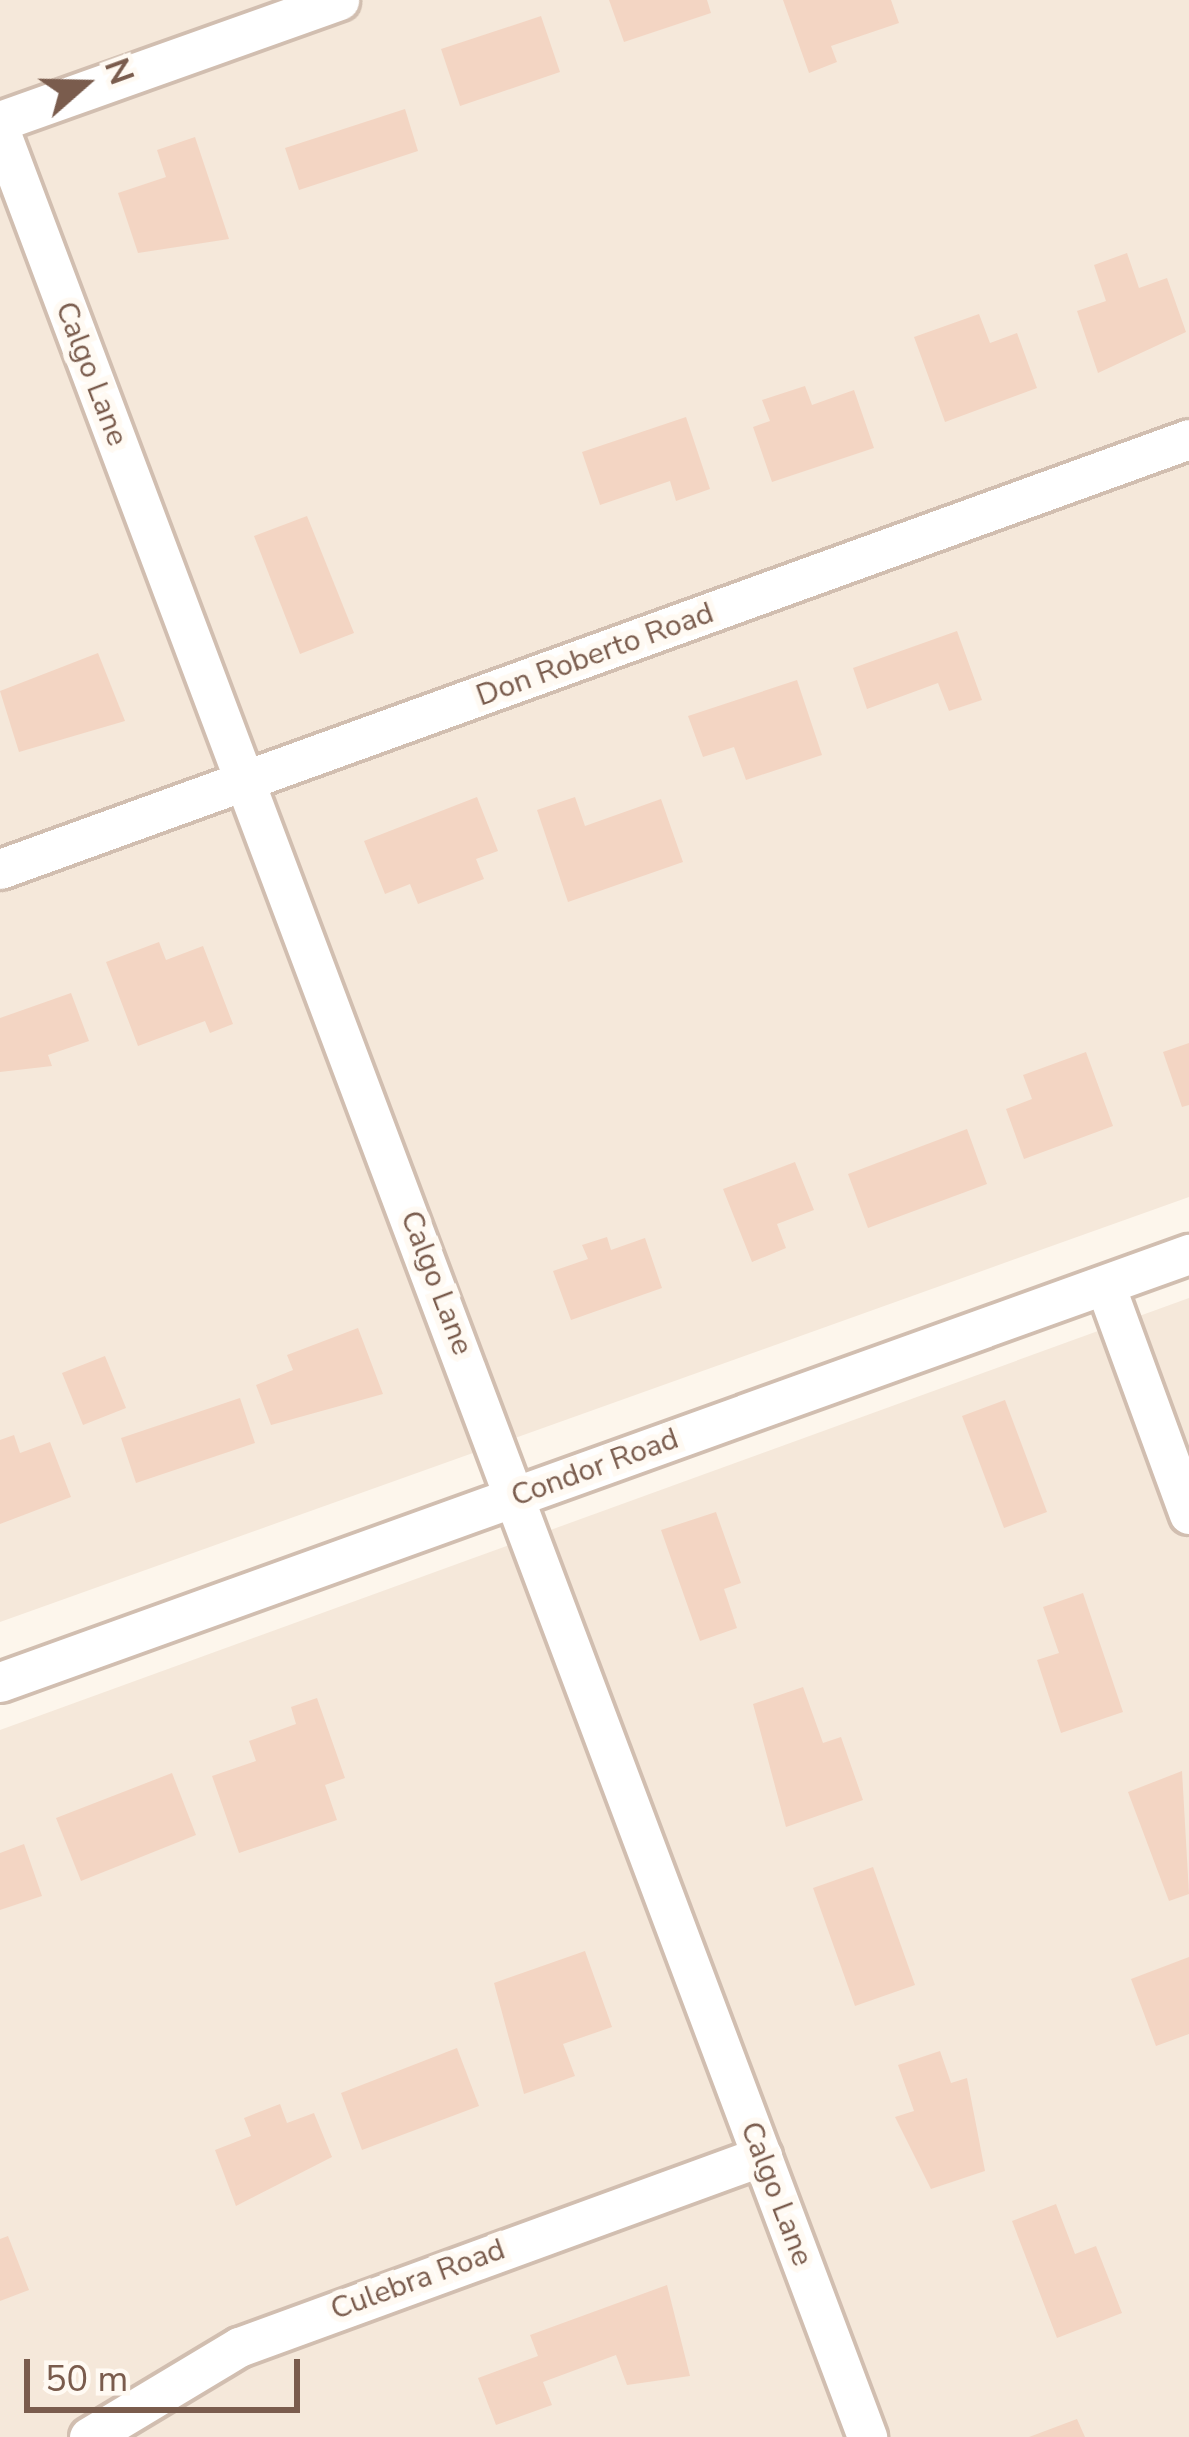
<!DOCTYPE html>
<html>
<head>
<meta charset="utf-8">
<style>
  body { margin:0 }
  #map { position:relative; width:1189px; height:2437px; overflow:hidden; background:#fdf6ec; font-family:"Nunito Sans",sans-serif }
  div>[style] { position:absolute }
  .residential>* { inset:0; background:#f5e8da }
  .building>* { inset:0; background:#f3d5c3 }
  .roads { filter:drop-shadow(3px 0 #d1beb0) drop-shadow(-3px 0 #d1beb0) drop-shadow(0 3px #d1beb0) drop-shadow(0 -3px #d1beb0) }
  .minor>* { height:39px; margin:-19.5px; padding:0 19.5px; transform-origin:19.5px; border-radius:19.5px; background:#fff }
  span { translate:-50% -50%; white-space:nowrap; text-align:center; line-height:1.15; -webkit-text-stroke:12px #fffaf3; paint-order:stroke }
  .street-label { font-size:30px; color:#7a5c4d }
  .north { position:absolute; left:24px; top:24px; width:120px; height:120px; -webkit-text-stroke:9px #fffaf3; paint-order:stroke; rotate:70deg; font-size:33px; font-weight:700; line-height:48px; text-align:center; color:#7a5c4d }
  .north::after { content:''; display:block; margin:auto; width:42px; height:54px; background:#7a5c4d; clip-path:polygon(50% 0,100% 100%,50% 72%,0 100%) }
  .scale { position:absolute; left:24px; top:2359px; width:276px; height:54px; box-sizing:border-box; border:6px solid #7a5c4d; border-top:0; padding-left:15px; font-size:36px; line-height:42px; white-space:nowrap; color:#7a5c4d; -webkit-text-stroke:9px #fffaf3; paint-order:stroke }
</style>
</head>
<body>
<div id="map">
  <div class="residential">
    <div style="clip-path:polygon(0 0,1189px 0,1189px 1197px,0 1622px)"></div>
    <div style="clip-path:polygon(1189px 1298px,1189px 2437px,0 2437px,0 1730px)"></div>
  </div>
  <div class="building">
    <div style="clip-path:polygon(609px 0,707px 0,711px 13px,624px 42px)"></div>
    <div style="clip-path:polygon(783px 0,891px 0,899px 23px,831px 46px,837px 62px,809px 73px)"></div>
    <div style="clip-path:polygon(541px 16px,560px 72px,460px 106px,441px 49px)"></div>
    <div style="clip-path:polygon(405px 109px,418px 151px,299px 190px,285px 148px)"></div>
    <div style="clip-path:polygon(195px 137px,229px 239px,138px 253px,118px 193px,166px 177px,157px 150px)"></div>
    <div style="clip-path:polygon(1127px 253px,1139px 288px,1167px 278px,1186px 332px,1098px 373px,1077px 311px,1106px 301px,1094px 265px)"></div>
    <div style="clip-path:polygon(979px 314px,990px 343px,1017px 333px,1037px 388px,945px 422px,914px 337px)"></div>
    <div style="clip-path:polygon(805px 386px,812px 405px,854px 390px,874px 448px,772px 482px,753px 427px,770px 421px,762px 400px)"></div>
    <div style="clip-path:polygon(686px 417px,710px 489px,676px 501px,670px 481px,600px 505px,582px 452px)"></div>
    <div style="clip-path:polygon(307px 516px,354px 633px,300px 654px,254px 536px)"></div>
    <div style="clip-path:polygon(957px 631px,982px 700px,949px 711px,938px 683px,867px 709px,853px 668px)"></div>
    <div style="clip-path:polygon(98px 653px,125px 721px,19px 752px,0 691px)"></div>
    <div style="clip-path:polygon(797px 680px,822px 755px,746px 780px,734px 747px,703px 757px,688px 716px)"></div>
    <div style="clip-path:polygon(477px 797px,498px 851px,476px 859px,484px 879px,418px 904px,410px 884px,385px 894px,364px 841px)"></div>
    <div style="clip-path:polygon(575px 797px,585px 826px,661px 799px,683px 862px,568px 902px,537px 810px)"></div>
    <div style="clip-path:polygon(159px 942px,166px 960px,203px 946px,233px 1024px,210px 1033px,205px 1021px,138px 1046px,106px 962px)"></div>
    <div style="clip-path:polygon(71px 993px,89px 1041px,48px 1055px,52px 1066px,0 1072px,0 1018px)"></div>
    <div style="clip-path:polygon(1189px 1043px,1189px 1105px,1182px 1107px,1163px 1052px)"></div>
    <div style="clip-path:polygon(1086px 1052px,1113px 1126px,1024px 1159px,1006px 1109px,1032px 1099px,1023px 1075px)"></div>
    <div style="clip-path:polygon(967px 1129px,987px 1184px,868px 1228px,848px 1174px)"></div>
    <div style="clip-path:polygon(795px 1162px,814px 1210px,777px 1224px,786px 1248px,752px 1262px,723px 1189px)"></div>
    <div style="clip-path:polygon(607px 1237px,611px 1250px,645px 1238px,662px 1288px,571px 1320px,553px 1271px,588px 1259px,582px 1245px)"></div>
    <div style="clip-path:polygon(358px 1328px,383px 1394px,271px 1425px,256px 1385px,293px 1370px,287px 1355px)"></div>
    <div style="clip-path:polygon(105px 1356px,126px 1408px,83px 1425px,62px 1373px)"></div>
    <div style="clip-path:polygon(240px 1398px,255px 1443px,136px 1483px,121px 1438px)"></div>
    <div style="clip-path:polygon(1005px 1400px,1047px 1512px,1004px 1528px,962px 1416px)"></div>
    <div style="clip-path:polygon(14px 1435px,20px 1453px,50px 1442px,71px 1497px,0 1524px,0 1440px)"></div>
    <div style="clip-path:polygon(716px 1512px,741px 1583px,724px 1589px,737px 1628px,700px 1641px,661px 1530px)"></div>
    <div style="clip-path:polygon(1083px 1593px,1123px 1712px,1061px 1733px,1037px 1660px,1059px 1653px,1043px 1607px)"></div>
    <div style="clip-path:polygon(803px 1687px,823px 1743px,841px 1737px,863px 1800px,786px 1827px,753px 1704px)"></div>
    <div style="clip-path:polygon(317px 1698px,345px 1778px,325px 1785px,337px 1820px,239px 1853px,212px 1776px,256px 1761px,249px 1741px,296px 1724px,291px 1707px)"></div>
    <div style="clip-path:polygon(1182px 1771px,1189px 1894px,1169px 1901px,1128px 1792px)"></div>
    <div style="clip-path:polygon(172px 1773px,196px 1835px,81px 1881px,56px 1818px)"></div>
    <div style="clip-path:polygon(24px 1844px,42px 1896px,0 1910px,0 1853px)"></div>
    <div style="clip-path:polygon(873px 1867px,915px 1985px,855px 2006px,813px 1888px)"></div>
    <div style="clip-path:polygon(585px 1951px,612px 2027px,563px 2044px,575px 2076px,524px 2094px,494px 1983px)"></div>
    <div style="clip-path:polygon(1189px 1957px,1189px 2034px,1156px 2046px,1131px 1979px)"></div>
    <div style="clip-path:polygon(457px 2048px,479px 2106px,362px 2150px,341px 2093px)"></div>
    <div style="clip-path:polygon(940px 2051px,951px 2083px,967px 2078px,985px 2171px,931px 2189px,895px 2117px,914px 2111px,898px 2065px)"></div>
    <div style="clip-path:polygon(280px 2104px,287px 2123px,314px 2113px,332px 2157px,236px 2206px,215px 2150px,251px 2136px,244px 2118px)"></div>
    <div style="clip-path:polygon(1056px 2204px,1075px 2254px,1096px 2246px,1122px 2313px,1057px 2338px,1012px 2221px)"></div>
    <div style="clip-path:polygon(8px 2236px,29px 2290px,0 2301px,0 2239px)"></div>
    <div style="clip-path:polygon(667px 2285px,690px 2376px,627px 2385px,616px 2355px,543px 2382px,552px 2405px,496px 2425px,478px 2378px,538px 2356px,530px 2335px)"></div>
    <div style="clip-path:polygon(1077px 2419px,1085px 2437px,1029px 2437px)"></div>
  </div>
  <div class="roads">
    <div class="minor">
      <div style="left:0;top:121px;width:360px;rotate:-19.6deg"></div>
      <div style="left:0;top:131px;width:2464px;rotate:69.39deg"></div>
      <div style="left:0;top:869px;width:1264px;rotate:-19.88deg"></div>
      <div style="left:1105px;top:1285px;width:244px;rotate:69.9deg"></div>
      <div style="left:0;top:1682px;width:1264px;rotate:-19.8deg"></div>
      <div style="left:89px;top:2437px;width:175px;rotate:-31deg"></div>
      <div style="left:239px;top:2347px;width:557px;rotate:-20.06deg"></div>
    </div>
  </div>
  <div class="street-label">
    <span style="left:91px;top:374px;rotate:69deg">Calgo Lane</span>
    <span style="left:595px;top:655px;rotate:-20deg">Don Roberto Road</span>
    <span style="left:436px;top:1283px;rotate:69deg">Calgo Lane</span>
    <span style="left:595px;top:1468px;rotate:-20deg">Condor Road</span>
    <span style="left:776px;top:2194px;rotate:69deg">Calgo Lane</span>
    <span style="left:418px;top:2280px;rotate:-20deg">Culebra Road</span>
  </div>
  <div class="north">N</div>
  <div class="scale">50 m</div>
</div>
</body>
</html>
